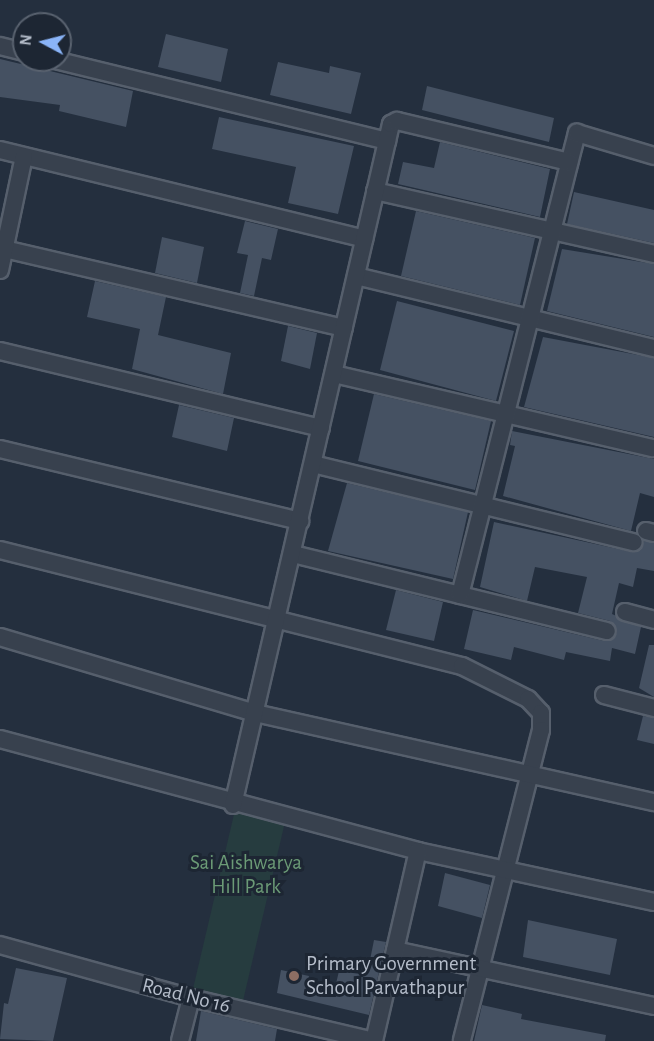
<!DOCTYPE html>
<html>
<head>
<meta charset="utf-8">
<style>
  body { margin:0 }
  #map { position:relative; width:654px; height:1041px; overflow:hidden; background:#242f3e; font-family:"Alegreya Sans",sans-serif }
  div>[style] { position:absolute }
  .green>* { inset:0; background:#263c3f }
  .building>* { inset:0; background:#455162 }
  .roads { filter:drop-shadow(2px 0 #565f6c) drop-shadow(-2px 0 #565f6c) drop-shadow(0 2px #565f6c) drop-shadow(0 -2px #565f6c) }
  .minor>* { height:16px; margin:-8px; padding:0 8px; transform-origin:8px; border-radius:8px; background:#38414e }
  .dots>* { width:16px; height:16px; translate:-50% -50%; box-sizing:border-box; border:3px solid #1d2633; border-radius:50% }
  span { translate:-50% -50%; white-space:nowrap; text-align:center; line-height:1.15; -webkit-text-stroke:6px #1d2633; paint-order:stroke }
  .park-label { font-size:21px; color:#6b9a76 }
  .poi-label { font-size:21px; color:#b4bcc9 }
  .left { translate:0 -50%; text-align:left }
  .street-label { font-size:21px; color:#b4bcc9 }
  .north { position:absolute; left:12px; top:12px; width:60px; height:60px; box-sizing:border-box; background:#1d2633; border:2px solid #59626f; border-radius:50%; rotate:277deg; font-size:16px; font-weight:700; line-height:24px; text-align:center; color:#b4bcc9 }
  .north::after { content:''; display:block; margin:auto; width:21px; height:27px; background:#8ab4f8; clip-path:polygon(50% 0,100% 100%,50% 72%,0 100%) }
</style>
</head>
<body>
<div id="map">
  <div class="green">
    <div style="clip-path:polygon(235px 810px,285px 822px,242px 1005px,192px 993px)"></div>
  </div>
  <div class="building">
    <div style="clip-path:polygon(166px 34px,228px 49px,221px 82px,158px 67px)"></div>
    <div style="clip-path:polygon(0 59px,133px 91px,126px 127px,59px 111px,60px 105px,0 97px)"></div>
    <div style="clip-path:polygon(278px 62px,329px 73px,330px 66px,361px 73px,351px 114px,270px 95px)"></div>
    <div style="clip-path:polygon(427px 86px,554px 118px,549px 142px,422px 110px)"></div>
    <div style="clip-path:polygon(219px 117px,354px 146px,338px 214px,288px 203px,296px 167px,212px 149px)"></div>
    <div style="clip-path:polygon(440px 142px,550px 169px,540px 217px,398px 184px,403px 162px,434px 168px)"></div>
    <div style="clip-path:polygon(574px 192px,654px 210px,654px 243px,567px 224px)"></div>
    <div style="clip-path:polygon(416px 211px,535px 238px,520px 305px,401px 276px)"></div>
    <div style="clip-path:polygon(245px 221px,278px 229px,271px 260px,262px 258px,254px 296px,240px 293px,248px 255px,237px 253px)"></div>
    <div style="clip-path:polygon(162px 237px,204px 247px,197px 283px,155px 273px)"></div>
    <div style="clip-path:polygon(562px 249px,654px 264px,654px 337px,547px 311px)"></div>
    <div style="clip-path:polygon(95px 281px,166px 297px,158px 335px,231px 353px,223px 394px,132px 369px,140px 329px,87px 317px)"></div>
    <div style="clip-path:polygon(397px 301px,514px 331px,496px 401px,380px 370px)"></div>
    <div style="clip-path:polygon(288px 326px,317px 333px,310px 369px,281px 361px)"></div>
    <div style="clip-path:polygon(543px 337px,654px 358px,654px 437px,524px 407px)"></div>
    <div style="clip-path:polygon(374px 394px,491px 421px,475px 490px,358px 461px)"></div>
    <div style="clip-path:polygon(179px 405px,234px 418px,227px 451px,172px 437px)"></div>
    <div style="clip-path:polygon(512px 431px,654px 459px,654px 497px,640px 493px,631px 531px,503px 496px,515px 446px,510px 445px)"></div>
    <div style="clip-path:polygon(347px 483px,468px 512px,453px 579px,328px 551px)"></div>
    <div style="clip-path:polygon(494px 522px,632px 552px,641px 550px,644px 541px,654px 543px,654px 571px,637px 568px,633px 587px,619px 583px,612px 614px,641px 627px,635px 654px,612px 648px,610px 661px,566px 652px,564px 660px,514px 647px,511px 660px,464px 649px,473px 610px,604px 641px,617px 633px,610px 621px,578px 613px,587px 577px,535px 567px,527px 601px,480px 587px)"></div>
    <div style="clip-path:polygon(396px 590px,443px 602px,434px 641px,386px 630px)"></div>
    <div style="clip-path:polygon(649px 645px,654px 645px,654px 697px,639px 688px)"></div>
    <div style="clip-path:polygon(643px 716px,654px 718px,654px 744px,637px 740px)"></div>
    <div style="clip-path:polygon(445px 873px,490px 885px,482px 918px,438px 906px)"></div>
    <div style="clip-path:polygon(528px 920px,617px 939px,610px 975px,523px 957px)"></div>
    <div style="clip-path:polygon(374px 940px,386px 942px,369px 1015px,277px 993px,281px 970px,309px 976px,307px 987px,334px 992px,339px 971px,367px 975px)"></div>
    <div style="clip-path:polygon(16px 968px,67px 978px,53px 1041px,0 1039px,4px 1003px,8px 1004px)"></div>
    <div style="clip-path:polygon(482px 1005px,522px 1014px,521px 1019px,606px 1035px,605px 1041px,474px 1041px)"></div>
    <div style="clip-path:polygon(201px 1011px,277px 1029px,275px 1041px,196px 1041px)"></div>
  </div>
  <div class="roads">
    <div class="minor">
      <div style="left:0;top:46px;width:25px;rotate:14deg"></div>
      <div style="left:55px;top:60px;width:342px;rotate:13.7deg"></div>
      <div style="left:0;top:150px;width:375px;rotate:13.7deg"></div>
      <div style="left:375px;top:191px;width:286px;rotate:12.7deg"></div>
      <div style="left:0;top:248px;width:353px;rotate:13.1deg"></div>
      <div style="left:0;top:270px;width:116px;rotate:-78.1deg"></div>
      <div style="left:356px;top:276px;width:307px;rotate:13.6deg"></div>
      <div style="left:0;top:351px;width:330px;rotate:13.5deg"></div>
      <div style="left:334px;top:374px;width:327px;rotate:13.1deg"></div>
      <div style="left:0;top:449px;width:309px;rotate:13.5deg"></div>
      <div style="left:313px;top:464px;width:330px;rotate:13.7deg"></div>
      <div style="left:646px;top:531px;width:8px;rotate:14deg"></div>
      <div style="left:0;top:550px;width:476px;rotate:14.1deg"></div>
      <div style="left:462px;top:666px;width:74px;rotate:26.6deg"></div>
      <div style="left:528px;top:699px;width:19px;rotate:47deg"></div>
      <div style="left:541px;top:713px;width:17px;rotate:90deg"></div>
      <div style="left:541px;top:730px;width:321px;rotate:104.3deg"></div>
      <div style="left:293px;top:554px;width:323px;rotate:13.8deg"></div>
      <div style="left:460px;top:595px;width:477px;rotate:-75.8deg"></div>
      <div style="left:577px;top:133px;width:80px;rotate:16.6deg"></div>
      <div style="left:625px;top:612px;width:30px;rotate:15deg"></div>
      <div style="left:0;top:637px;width:266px;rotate:16.6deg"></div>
      <div style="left:255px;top:713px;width:409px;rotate:12.6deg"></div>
      <div style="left:604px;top:695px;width:52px;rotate:14.6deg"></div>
      <div style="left:0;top:739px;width:433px;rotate:15deg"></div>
      <div style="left:418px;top:851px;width:241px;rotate:12.2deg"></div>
      <div style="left:233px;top:805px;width:699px;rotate:-76.94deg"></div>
      <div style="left:391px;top:124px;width:7px;rotate:-27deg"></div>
      <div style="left:397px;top:121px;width:177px;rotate:13.4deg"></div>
      <div style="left:0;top:945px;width:198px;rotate:15.5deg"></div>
      <div style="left:191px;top:998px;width:188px;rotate:13.2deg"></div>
      <div style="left:395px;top:950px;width:265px;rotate:12.2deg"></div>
      <div style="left:180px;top:1041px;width:44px;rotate:-75.7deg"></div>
      <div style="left:374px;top:1041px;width:195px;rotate:-77deg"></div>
    </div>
  </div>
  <div class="dots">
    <div style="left:294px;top:976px;background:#8d6e63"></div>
  </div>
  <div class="park-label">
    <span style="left:246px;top:875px">Sai Aishwarya<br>Hill Park</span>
  </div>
  <div class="poi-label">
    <span class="left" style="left:306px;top:976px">Primary Government<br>School Parvathapur</span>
  </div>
  <div class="street-label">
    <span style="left:186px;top:996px;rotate:14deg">Road No 16</span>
  </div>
  <div class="north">N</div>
</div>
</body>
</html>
